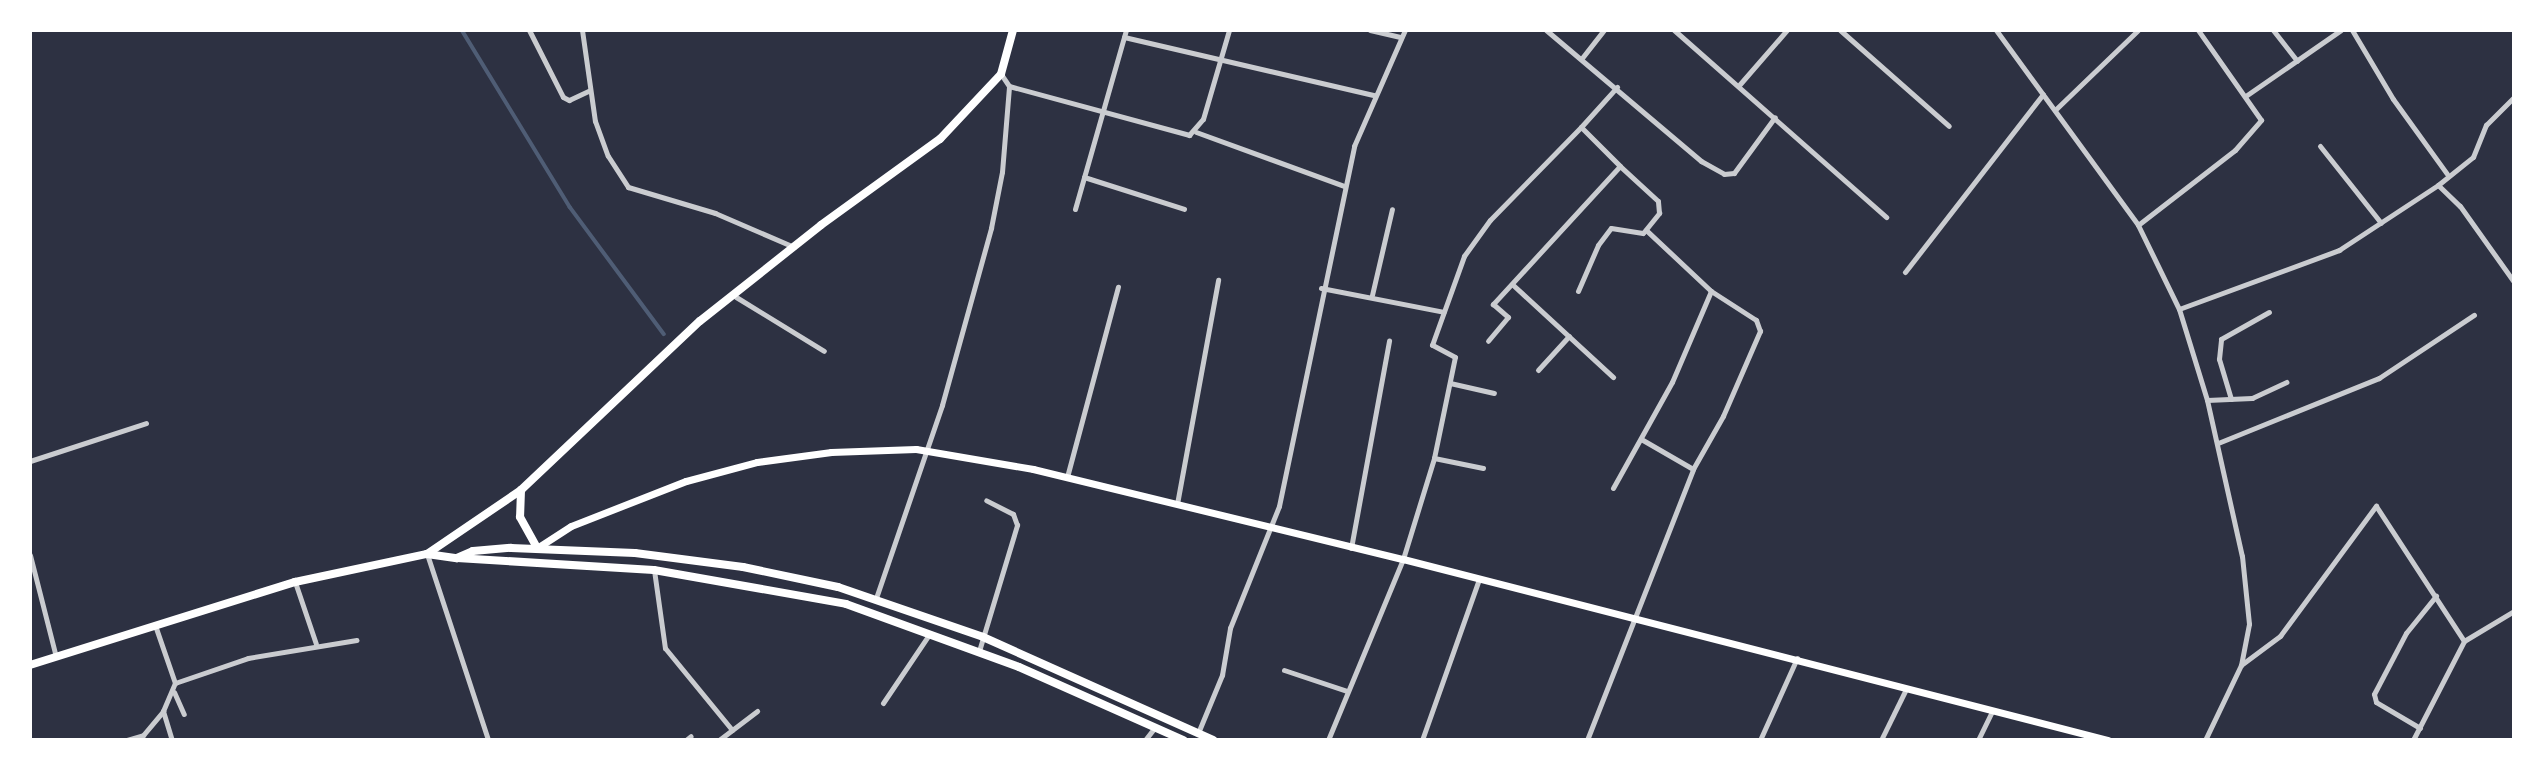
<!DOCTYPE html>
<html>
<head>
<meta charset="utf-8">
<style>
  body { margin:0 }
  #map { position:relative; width:2544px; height:770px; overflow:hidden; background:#2d3142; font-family:"Fira Sans Condensed",sans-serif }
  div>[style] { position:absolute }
  .stream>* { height:3.5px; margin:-1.75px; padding:0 1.75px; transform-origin:1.75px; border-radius:1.75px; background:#4f5d75 }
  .minor>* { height:5px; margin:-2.5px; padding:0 2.5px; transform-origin:2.5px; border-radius:2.5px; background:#caccd0 }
  .secondary>* { height:7px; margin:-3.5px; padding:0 3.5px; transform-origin:3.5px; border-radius:3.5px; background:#fff }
  .primary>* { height:8px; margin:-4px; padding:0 4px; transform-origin:4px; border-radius:4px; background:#fff }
  .trunk>* { height:8px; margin:-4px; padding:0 4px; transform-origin:4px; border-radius:4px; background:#fff }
  span { translate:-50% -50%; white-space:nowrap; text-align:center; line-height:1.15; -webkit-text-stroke:7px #fff; paint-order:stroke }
  .frame { position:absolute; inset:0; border:32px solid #fff; pointer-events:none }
</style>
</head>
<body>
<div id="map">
  <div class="stream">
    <div style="left:462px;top:30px;width:207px;rotate:58.6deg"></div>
    <div style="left:570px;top:207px;width:158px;rotate:53.5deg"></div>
  </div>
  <div class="minor">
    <div style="left:529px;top:30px;width:75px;rotate:63.1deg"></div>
    <div style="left:563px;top:97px;width:7px;rotate:27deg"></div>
    <div style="left:569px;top:100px;width:23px;rotate:-25deg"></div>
    <div style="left:582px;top:30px;width:92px;rotate:81.9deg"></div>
    <div style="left:595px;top:121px;width:37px;rotate:70deg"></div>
    <div style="left:608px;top:156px;width:37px;rotate:57deg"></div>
    <div style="left:628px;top:187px;width:91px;rotate:16.6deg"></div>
    <div style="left:715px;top:213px;width:86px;rotate:23.3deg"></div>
    <div style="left:1370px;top:30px;width:31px;rotate:13deg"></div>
    <div style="left:1546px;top:30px;width:203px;rotate:40.2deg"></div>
    <div style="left:1701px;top:161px;width:26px;rotate:29deg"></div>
    <div style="left:1724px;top:174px;width:10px;rotate:-6deg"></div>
    <div style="left:1734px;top:173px;width:69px;rotate:-53.8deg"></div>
    <div style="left:1674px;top:30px;width:283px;rotate:41.4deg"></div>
    <div style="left:1840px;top:30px;width:145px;rotate:41.4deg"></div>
    <div style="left:1996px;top:30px;width:241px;rotate:53.9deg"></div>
    <div style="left:2138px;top:225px;width:93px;rotate:64deg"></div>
    <div style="left:2179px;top:309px;width:95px;rotate:72.9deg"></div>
    <div style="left:2207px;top:400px;width:160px;rotate:77.4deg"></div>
    <div style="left:2242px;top:556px;width:68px;rotate:84.1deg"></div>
    <div style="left:2249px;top:624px;width:42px;rotate:101deg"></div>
    <div style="left:2241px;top:665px;width:83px;rotate:115.6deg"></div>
    <div style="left:2273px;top:30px;width:39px;rotate:52deg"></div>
    <div style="left:2352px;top:30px;width:80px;rotate:59.3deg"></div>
    <div style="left:2393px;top:99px;width:92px;rotate:54.2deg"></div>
    <div style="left:1124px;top:37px;width:257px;rotate:13.1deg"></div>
    <div style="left:1582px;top:58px;width:36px;rotate:-52deg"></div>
    <div style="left:1740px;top:84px;width:72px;rotate:-49deg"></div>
    <div style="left:1009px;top:86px;width:187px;rotate:15.2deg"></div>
    <div style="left:1189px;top:135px;width:21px;rotate:-49deg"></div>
    <div style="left:1203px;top:119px;width:93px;rotate:-73.7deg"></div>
    <div style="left:2247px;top:95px;width:114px;rotate:-34.7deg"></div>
    <div style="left:2055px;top:110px;width:115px;rotate:-43.9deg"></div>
    <div style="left:1581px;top:127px;width:54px;rotate:-48deg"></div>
    <div style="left:1196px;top:132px;width:158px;rotate:20deg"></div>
    <div style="left:2320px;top:146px;width:98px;rotate:51.6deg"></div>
    <div style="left:1084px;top:177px;width:105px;rotate:17.7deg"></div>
    <div style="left:2438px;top:185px;width:45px;rotate:-38.7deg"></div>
    <div style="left:2473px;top:157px;width:35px;rotate:-68deg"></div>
    <div style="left:2486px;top:125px;width:40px;rotate:-45deg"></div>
    <div style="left:1075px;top:209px;width:186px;rotate:-74.1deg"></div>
    <div style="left:2138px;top:225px;width:123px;rotate:-37.7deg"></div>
    <div style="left:2235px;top:150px;width:40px;rotate:-49deg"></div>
    <div style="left:2261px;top:120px;width:110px;rotate:-125deg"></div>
    <div style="left:1905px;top:272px;width:225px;rotate:-52.2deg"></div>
    <div style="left:1513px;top:285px;width:136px;rotate:42.6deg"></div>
    <div style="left:1321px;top:288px;width:125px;rotate:11deg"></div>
    <div style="left:1578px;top:291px;width:50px;rotate:-66.5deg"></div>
    <div style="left:1598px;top:245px;width:21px;rotate:-53deg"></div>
    <div style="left:1611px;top:228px;width:32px;rotate:9deg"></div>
    <div style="left:1643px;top:233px;width:26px;rotate:-51deg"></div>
    <div style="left:1659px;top:213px;width:12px;rotate:-95deg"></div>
    <div style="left:1658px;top:201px;width:52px;rotate:-137.4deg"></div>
    <div style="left:1372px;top:295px;width:88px;rotate:-76.9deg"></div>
    <div style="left:736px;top:297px;width:103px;rotate:31.5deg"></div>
    <div style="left:2179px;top:309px;width:171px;rotate:-20.2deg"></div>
    <div style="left:2339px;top:250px;width:118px;rotate:-33.3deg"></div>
    <div style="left:2438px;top:185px;width:30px;rotate:44deg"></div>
    <div style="left:2460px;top:206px;width:93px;rotate:54.6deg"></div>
    <div style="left:1538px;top:370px;width:46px;rotate:-47.6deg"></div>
    <div style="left:1450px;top:383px;width:45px;rotate:12.8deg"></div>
    <div style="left:2231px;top:399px;width:42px;rotate:-106.7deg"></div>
    <div style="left:2219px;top:359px;width:20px;rotate:-84deg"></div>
    <div style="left:2221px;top:339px;width:55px;rotate:-29.4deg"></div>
    <div style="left:2207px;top:400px;width:45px;rotate:-2.5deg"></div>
    <div style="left:2252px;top:398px;width:38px;rotate:-25deg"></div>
    <div style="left:1641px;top:439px;width:60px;rotate:30deg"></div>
    <div style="left:2218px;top:443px;width:174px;rotate:-22deg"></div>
    <div style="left:2379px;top:378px;width:114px;rotate:-33.6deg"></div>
    <div style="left:1434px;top:458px;width:50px;rotate:11.5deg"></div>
    <div style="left:30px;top:461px;width:122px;rotate:-18.1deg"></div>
    <div style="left:1067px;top:477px;width:197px;rotate:-75deg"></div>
    <div style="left:1613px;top:488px;width:121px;rotate:-60.9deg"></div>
    <div style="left:1672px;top:382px;width:99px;rotate:-66.8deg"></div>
    <div style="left:1177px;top:504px;width:228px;rotate:-79.6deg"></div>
    <div style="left:1351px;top:548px;width:211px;rotate:-79.6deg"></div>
    <div style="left:427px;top:554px;width:196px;rotate:71.8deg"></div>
    <div style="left:30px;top:555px;width:105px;rotate:75.7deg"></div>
    <div style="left:654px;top:570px;width:79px;rotate:82deg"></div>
    <div style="left:665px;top:648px;width:106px;rotate:50.7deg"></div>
    <div style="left:295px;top:582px;width:65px;rotate:71.3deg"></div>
    <div style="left:876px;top:598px;width:204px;rotate:-71.1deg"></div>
    <div style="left:942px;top:405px;width:184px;rotate:-74.5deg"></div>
    <div style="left:991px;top:228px;width:57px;rotate:-78.9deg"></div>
    <div style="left:1002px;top:172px;width:86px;rotate:-85.3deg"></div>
    <div style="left:1009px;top:86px;width:14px;rotate:-124deg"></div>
    <div style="left:979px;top:651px;width:132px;rotate:-73.2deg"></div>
    <div style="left:1017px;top:525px;width:12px;rotate:-110deg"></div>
    <div style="left:1013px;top:514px;width:30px;rotate:-153deg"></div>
    <div style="left:2241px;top:665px;width:49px;rotate:-36.6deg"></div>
    <div style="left:2280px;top:636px;width:162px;rotate:-53.6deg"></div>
    <div style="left:2376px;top:506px;width:161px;rotate:56.9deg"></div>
    <div style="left:1284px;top:670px;width:66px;rotate:18.4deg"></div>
    <div style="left:175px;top:683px;width:77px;rotate:-18.9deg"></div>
    <div style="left:248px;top:658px;width:110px;rotate:-9.4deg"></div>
    <div style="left:174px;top:692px;width:24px;rotate:66deg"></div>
    <div style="left:883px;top:703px;width:84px;rotate:-56.1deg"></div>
    <div style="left:163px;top:711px;width:30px;rotate:73deg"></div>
    <div style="left:2420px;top:728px;width:51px;rotate:-149.4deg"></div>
    <div style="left:2376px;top:702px;width:8px;rotate:-104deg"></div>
    <div style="left:2374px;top:694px;width:69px;rotate:-62.3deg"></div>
    <div style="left:2406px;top:633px;width:48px;rotate:-51deg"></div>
    <div style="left:1198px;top:733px;width:63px;rotate:-67.5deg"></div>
    <div style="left:1222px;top:675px;width:48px;rotate:-80.3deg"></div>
    <div style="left:1230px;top:628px;width:131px;rotate:-68.1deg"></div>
    <div style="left:1279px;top:506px;width:368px;rotate:-78.2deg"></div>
    <div style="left:1354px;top:146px;width:127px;rotate:-66.3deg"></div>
    <div style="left:127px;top:740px;width:17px;rotate:-17deg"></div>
    <div style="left:139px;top:740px;width:38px;rotate:-50deg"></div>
    <div style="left:163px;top:711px;width:30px;rotate:-67deg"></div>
    <div style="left:175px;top:683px;width:58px;rotate:-109.1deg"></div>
    <div style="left:686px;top:740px;width:6px;rotate:-39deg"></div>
    <div style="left:719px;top:740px;width:48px;rotate:-37.3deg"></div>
    <div style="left:1145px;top:740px;width:16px;rotate:-52deg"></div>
    <div style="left:1328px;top:740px;width:196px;rotate:-67.5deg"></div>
    <div style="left:1403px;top:559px;width:106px;rotate:-72.9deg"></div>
    <div style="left:1434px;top:458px;width:103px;rotate:-78.3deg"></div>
    <div style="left:1455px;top:357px;width:26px;rotate:-152deg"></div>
    <div style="left:1432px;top:345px;width:95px;rotate:-70.2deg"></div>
    <div style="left:1464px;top:256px;width:44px;rotate:-54.2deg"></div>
    <div style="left:1490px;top:220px;width:130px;rotate:-45.6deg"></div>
    <div style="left:1581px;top:127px;width:55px;rotate:45deg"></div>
    <div style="left:1620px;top:166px;width:188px;rotate:132.6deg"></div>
    <div style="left:1493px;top:304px;width:20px;rotate:41deg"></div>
    <div style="left:1508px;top:317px;width:31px;rotate:130deg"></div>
    <div style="left:1422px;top:740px;width:171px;rotate:-70.5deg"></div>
    <div style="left:1587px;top:740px;width:291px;rotate:-68.6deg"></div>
    <div style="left:1693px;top:469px;width:61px;rotate:-60.5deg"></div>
    <div style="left:1723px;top:416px;width:93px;rotate:-66.5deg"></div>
    <div style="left:1760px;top:331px;width:12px;rotate:-110deg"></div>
    <div style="left:1756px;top:320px;width:54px;rotate:-147.2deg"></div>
    <div style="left:1711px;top:291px;width:89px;rotate:-136.8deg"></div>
    <div style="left:1760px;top:740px;width:90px;rotate:-65.7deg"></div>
    <div style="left:1881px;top:740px;width:57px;rotate:-63.9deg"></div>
    <div style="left:1978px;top:740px;width:32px;rotate:-64deg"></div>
    <div style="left:2413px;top:740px;width:111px;rotate:-62.7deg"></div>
    <div style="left:2464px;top:641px;width:58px;rotate:-31deg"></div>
  </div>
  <div class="secondary">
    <div style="left:537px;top:548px;width:40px;rotate:-32.9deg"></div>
    <div style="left:571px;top:526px;width:123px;rotate:-21.4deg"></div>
    <div style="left:686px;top:481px;width:73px;rotate:-15deg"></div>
    <div style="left:757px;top:462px;width:75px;rotate:-7.7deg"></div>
    <div style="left:831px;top:452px;width:85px;rotate:-2deg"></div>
    <div style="left:916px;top:449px;width:119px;rotate:9.7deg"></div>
    <div style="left:1033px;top:469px;width:381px;rotate:13.7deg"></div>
    <div style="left:1403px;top:559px;width:728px;rotate:14.4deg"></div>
  </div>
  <div class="primary">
    <div style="left:457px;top:558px;width:17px;rotate:-24deg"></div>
    <div style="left:473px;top:551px;width:38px;rotate:-5deg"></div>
    <div style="left:511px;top:548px;width:124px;rotate:2.3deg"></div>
    <div style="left:635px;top:553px;width:109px;rotate:7.4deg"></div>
    <div style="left:743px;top:567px;width:97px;rotate:11.9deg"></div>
    <div style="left:838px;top:587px;width:153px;rotate:19deg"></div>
    <div style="left:983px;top:637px;width:252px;rotate:24.1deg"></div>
    <div style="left:457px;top:558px;width:197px;rotate:3.5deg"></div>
    <div style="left:654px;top:570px;width:195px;rotate:10deg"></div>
    <div style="left:846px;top:604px;width:184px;rotate:20deg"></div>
    <div style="left:1019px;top:667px;width:180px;rotate:24deg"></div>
  </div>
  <div class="trunk">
    <div style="left:521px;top:490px;width:27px;rotate:92deg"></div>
    <div style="left:520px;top:517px;width:35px;rotate:61deg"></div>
    <div style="left:427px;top:554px;width:114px;rotate:-34.2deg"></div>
    <div style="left:521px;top:490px;width:246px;rotate:-43.4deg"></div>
    <div style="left:700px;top:321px;width:154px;rotate:-38.4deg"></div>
    <div style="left:821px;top:225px;width:147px;rotate:-35.9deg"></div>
    <div style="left:940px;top:139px;width:89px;rotate:-46.8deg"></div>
    <div style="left:1001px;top:74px;width:46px;rotate:-74.7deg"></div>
    <div style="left:30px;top:665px;width:278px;rotate:-17.4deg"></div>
    <div style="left:295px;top:582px;width:135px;rotate:-12deg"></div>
    <div style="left:427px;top:554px;width:30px;rotate:8deg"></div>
  </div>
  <div class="frame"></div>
</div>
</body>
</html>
